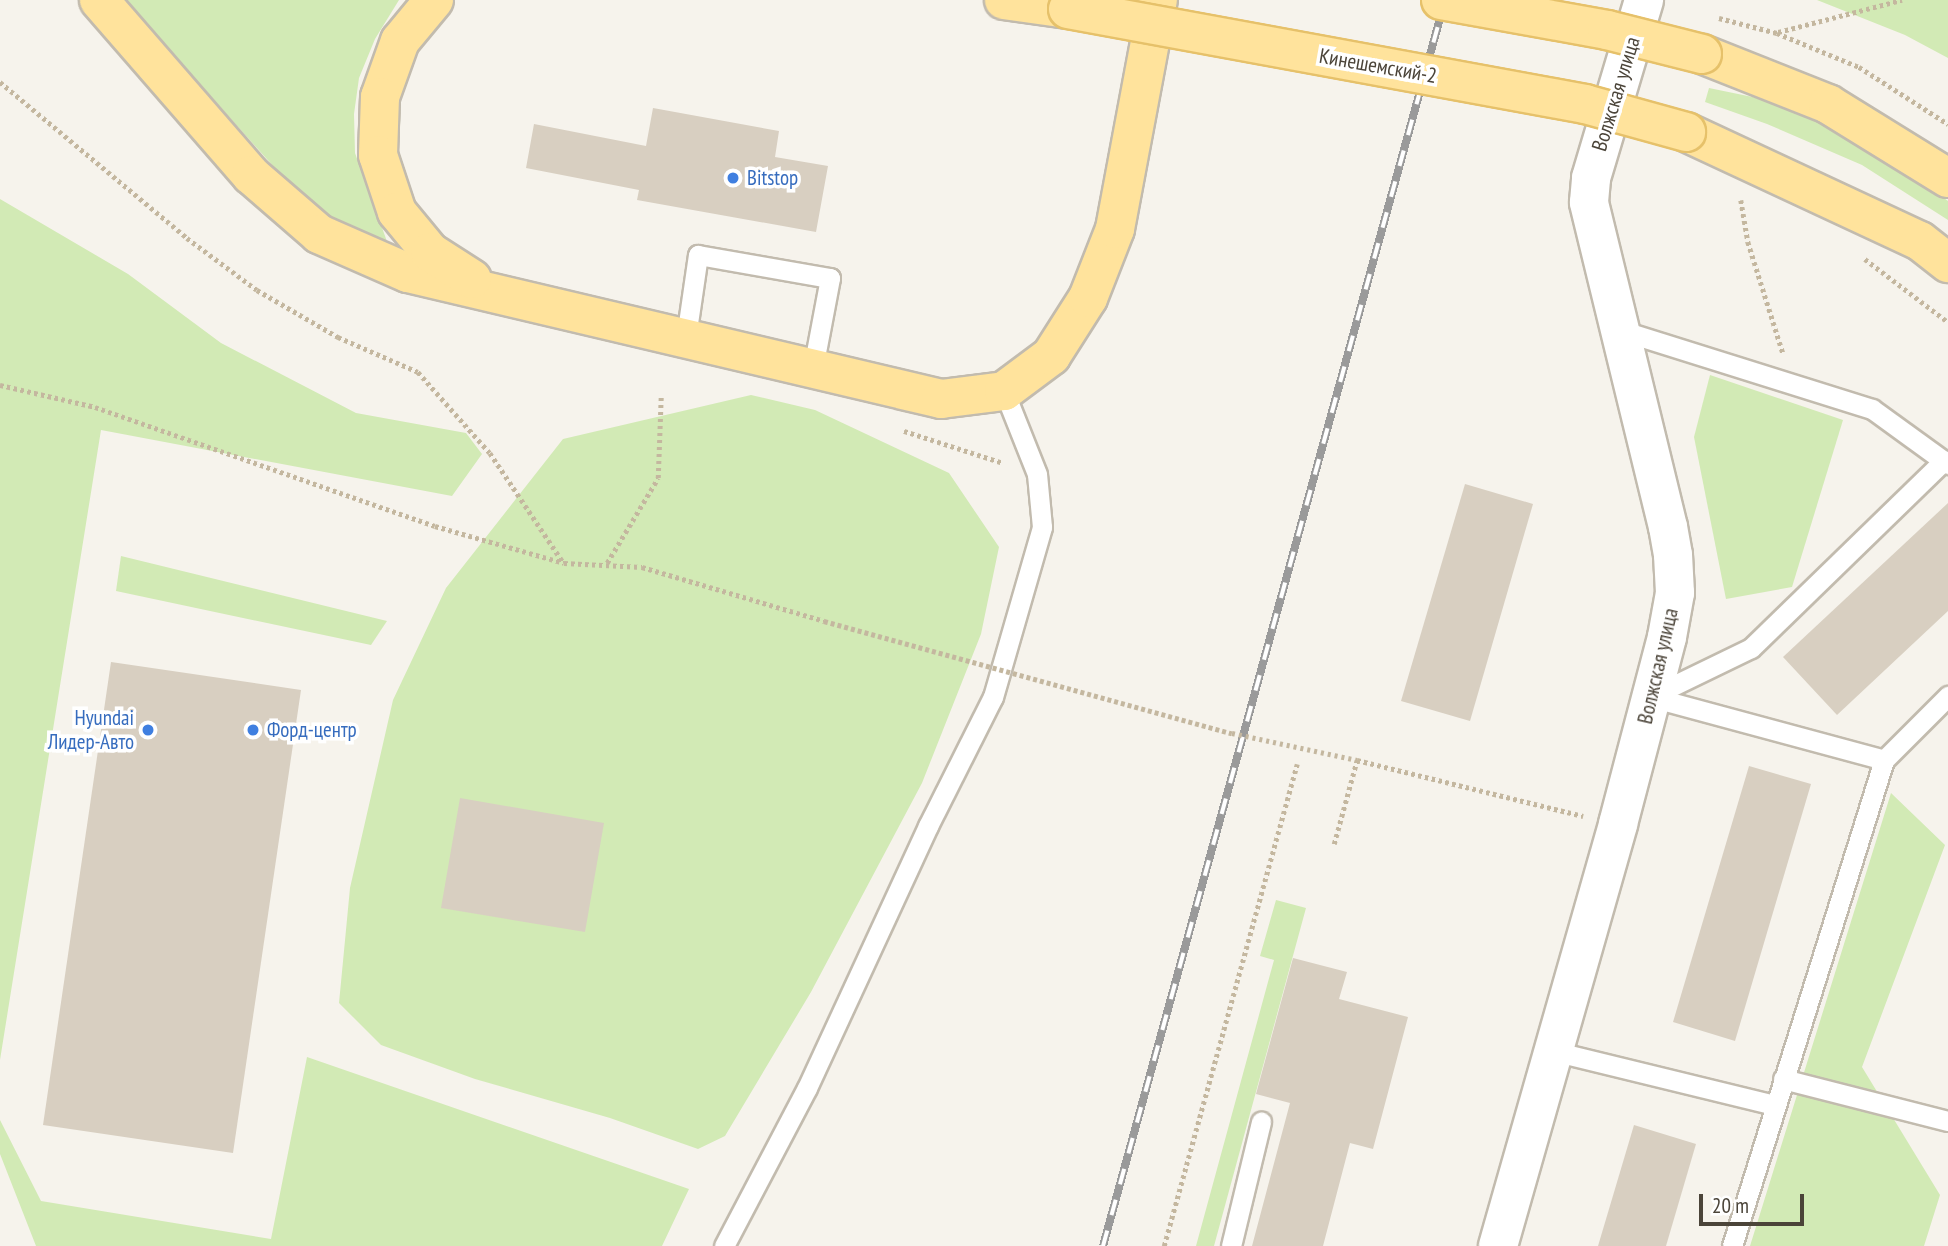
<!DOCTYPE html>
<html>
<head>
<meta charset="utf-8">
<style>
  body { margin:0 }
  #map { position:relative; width:1948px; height:1246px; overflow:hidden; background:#f6f3ec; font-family:"PT Sans Narrow",sans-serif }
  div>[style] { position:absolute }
  .green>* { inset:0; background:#d2eab5 }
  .building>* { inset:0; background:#d8cfc1 }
  .path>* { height:4.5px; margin-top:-2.25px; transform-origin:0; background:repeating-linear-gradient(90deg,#c4b79f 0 3.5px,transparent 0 7px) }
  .roads { filter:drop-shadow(2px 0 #c2bbae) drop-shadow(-2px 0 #c2bbae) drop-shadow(0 2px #c2bbae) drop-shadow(0 -2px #c2bbae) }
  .lane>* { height:19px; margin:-9.5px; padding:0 9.5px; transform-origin:9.5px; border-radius:9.5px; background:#fff }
  .street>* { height:38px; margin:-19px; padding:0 19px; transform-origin:19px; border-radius:19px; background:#fff }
  .primary>* { height:38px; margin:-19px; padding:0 19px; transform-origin:19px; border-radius:19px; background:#ffe39c }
  .rail>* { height:8px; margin-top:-4px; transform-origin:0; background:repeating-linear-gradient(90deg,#fff 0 16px,#9a9a9a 0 32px); box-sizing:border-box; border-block:2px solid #9a9a9a }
  .path-bridge>* { height:4.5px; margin-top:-2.25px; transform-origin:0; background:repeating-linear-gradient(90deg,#c4b79f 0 3.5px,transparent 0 7px) }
  .bridges { filter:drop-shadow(2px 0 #e6c16a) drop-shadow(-2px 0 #e6c16a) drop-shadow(0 2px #e6c16a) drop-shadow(0 -2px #e6c16a) }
  .primary-bridge>* { height:38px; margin:-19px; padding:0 19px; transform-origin:19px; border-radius:19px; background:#ffe39c }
  .dots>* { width:19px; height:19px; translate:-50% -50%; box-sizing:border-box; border:4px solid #fff; border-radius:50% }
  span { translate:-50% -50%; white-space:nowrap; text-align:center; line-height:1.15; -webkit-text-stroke:7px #fff; paint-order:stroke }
  .street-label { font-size:21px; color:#4b4439 }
  .shop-label { font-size:21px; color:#366cbe }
  .left { translate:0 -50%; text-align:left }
  .right { translate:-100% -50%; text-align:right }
  .scale { position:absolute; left:1699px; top:1194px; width:105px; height:32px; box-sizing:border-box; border:4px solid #4b4439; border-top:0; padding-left:9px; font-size:21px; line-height:24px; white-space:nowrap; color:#4b4439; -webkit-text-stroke:5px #fff; paint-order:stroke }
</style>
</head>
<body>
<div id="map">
  <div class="green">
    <div style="clip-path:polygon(124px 0,399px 0,375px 39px,359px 78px,354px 114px,355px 153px,389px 247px,334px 221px,283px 177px)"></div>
    <div style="clip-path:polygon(1817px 0,1948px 0,1948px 58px,1905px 35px)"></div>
    <div style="clip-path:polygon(1709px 88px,1772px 101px,1872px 146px,1948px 201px,1948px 220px,1862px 165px,1767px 124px,1705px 102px)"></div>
    <div style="clip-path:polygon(0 199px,128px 274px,221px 343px,356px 413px,466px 433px,482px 454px,452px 496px,101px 430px,0 1060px)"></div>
    <div style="clip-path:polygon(1710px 375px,1843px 420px,1792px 587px,1726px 599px,1694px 437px)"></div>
    <div style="clip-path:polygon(751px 395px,815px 410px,949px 473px,999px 547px,981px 634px,922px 783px,811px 992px,725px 1136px,698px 1149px,610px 1118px,475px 1079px,381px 1045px,339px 1003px,350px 888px,393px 700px,446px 588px,563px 439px)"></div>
    <div style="clip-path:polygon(121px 556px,387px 621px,371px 645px,116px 591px)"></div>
    <div style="clip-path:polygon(1891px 793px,1945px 845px,1862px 1067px,1940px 1195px,1924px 1246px,1750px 1246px)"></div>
    <div style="clip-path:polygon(1276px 900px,1306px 908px,1214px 1246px,1196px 1246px,1274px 960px,1260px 956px)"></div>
    <div style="clip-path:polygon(307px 1057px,689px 1189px,662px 1246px,36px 1246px,0 1154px,0 1120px,41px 1201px,271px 1239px)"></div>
  </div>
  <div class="building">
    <div style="clip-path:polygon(653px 108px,779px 131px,775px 157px,828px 166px,816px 232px,637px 200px,639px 190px,526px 168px,534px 124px,646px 146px)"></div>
    <div style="clip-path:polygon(1465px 484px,1533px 504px,1470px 721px,1401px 701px)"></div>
    <div style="clip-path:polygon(1948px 503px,1948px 611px,1837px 715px,1783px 657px)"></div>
    <div style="clip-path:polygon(111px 662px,301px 690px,233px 1153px,43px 1125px)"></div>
    <div style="clip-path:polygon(1749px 766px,1811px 784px,1735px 1041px,1673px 1022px)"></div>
    <div style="clip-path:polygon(460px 798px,604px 823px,585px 932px,441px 908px)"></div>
    <div style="clip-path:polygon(1293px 958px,1347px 972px,1339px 999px,1408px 1017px,1373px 1149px,1350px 1143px,1323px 1246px,1252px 1246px,1290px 1103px,1256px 1094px)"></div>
    <div style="clip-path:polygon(1634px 1125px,1696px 1144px,1666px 1246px,1598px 1246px)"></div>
  </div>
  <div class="path">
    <div style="left:1719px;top:18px;width:60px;rotate:14.5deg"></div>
    <div style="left:1777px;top:33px;width:89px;rotate:22.5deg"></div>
    <div style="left:1859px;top:67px;width:106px;rotate:32.6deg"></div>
    <div style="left:1778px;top:32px;width:128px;rotate:-14.5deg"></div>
    <div style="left:0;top:82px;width:244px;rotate:39.8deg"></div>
    <div style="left:187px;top:238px;width:87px;rotate:36.6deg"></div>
    <div style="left:257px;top:290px;width:94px;rotate:30.1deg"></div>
    <div style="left:338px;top:337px;width:87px;rotate:23.6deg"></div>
    <div style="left:418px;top:372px;width:108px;rotate:48.4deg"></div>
    <div style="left:490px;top:453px;width:131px;rotate:56.2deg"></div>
    <div style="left:1741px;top:200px;width:43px;rotate:80.5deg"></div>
    <div style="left:1748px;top:242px;width:116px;rotate:72.5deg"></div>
    <div style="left:1865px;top:259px;width:104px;rotate:37.2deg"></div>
    <div style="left:0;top:385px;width:98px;rotate:13deg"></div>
    <div style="left:95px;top:407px;width:360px;rotate:19.3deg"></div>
    <div style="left:435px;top:526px;width:134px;rotate:16deg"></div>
    <div style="left:564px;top:563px;width:78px;rotate:2.9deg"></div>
    <div style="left:642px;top:567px;width:190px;rotate:16.5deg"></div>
    <div style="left:904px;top:431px;width:104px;rotate:17.9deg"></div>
    <div style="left:607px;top:563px;width:99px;rotate:-59deg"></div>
    <div style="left:658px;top:478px;width:83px;rotate:-87.9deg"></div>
    <div style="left:1334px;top:844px;width:87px;rotate:-74.7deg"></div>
    <div style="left:1357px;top:760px;width:233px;rotate:13.9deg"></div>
    <div style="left:1164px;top:1246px;width:500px;rotate:-74.57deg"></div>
  </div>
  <div class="roads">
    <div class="lane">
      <div style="left:1623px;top:331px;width:261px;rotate:17.4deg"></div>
      <div style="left:1872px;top:409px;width:94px;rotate:35.9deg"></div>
      <div style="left:686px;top:337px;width:83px;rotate:-81.7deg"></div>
      <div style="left:698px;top:255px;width:134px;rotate:9.9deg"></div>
      <div style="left:830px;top:278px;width:92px;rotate:100.7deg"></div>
      <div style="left:1652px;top:696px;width:110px;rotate:-25.9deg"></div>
      <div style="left:1751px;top:648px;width:269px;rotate:-44.2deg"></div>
      <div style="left:1651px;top:697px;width:241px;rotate:15.1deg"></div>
      <div style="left:1884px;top:760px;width:509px;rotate:107.37deg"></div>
      <div style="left:1884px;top:760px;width:91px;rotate:-45deg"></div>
      <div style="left:1553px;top:1051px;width:228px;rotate:13.7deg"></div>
      <div style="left:1783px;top:1079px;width:170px;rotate:14.3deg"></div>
      <div style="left:724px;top:1246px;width:178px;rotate:-62.3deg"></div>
      <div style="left:807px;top:1088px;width:289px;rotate:-65.2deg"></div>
      <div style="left:928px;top:826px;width:144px;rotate:-63.3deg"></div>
      <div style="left:993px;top:697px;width:177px;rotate:-73.9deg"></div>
      <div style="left:1042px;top:527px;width:53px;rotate:-95.4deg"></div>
      <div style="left:1037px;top:474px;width:89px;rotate:-111.7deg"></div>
      <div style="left:1231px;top:1246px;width:128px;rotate:-76.4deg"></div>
    </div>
    <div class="street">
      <div style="left:1498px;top:1246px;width:439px;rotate:-74.1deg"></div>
      <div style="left:1618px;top:824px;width:193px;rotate:-75.3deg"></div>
      <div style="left:1667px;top:637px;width:45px;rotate:-79.7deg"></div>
      <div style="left:1675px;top:593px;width:38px;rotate:-93deg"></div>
      <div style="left:1673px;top:555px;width:28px;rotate:-100deg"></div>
      <div style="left:1668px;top:527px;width:334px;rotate:-103.7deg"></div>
      <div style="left:1589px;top:202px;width:24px;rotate:-85deg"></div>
      <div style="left:1591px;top:178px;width:186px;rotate:-73.4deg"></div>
    </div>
    <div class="primary">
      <div style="left:99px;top:0;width:232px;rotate:49deg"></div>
      <div style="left:251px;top:175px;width:90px;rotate:40.9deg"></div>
      <div style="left:319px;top:234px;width:97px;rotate:23.7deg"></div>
      <div style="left:408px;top:273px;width:548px;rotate:13.3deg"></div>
      <div style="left:941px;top:399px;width:64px;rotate:-7.2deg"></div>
      <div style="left:1004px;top:391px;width:59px;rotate:-36.7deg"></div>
      <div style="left:1051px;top:356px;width:69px;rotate:-57.5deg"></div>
      <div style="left:1088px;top:298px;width:74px;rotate:-68.6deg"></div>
      <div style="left:1115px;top:229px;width:233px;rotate:-79.4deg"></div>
      <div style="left:434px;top:0;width:53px;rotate:129.7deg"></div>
      <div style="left:400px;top:41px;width:59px;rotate:109.7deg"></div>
      <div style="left:380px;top:97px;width:58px;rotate:92deg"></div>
      <div style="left:378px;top:155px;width:60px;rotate:71.6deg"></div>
      <div style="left:397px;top:212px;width:52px;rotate:50.5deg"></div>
      <div style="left:430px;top:252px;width:50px;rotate:32.7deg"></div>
      <div style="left:1004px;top:0;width:65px;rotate:8deg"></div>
      <div style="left:1702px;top:54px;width:136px;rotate:21.6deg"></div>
      <div style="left:1828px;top:104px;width:141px;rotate:31.7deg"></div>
      <div style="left:1686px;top:132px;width:258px;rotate:25deg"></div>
      <div style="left:1920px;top:241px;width:36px;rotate:38deg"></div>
    </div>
  </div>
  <div class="rail">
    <div style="left:1103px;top:1246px;width:1292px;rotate:-74.65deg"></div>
  </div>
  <div class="path-bridge">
    <div style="left:824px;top:621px;width:423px;rotate:15.4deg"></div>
    <div style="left:1232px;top:733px;width:128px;rotate:12.2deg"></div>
  </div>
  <div class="bridges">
    <div class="primary-bridge">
      <div style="left:1441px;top:0;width:169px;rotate:10.2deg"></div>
      <div style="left:1607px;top:30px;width:98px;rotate:14.2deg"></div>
      <div style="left:1068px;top:9px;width:526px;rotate:10.41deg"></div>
      <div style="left:1585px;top:104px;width:105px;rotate:15.5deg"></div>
    </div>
  </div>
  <div class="dots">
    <div style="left:733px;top:178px;background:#3f7fe0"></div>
    <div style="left:148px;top:730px;background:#3f7fe0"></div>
    <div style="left:253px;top:730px;background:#3f7fe0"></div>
  </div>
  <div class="street-label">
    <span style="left:1378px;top:66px;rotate:10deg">Кинешемский-2</span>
    <span style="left:1616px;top:94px;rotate:-73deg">Волжская улица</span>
    <span style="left:1658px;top:666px;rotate:-77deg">Волжская улица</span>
  </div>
  <div class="shop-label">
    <span class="left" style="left:747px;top:178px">Bitstop</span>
    <span class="right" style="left:134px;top:730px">Hyundai<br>Лидер-Авто</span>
    <span class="left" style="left:267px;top:730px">Форд-центр</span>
  </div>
  <div class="scale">20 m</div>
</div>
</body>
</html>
